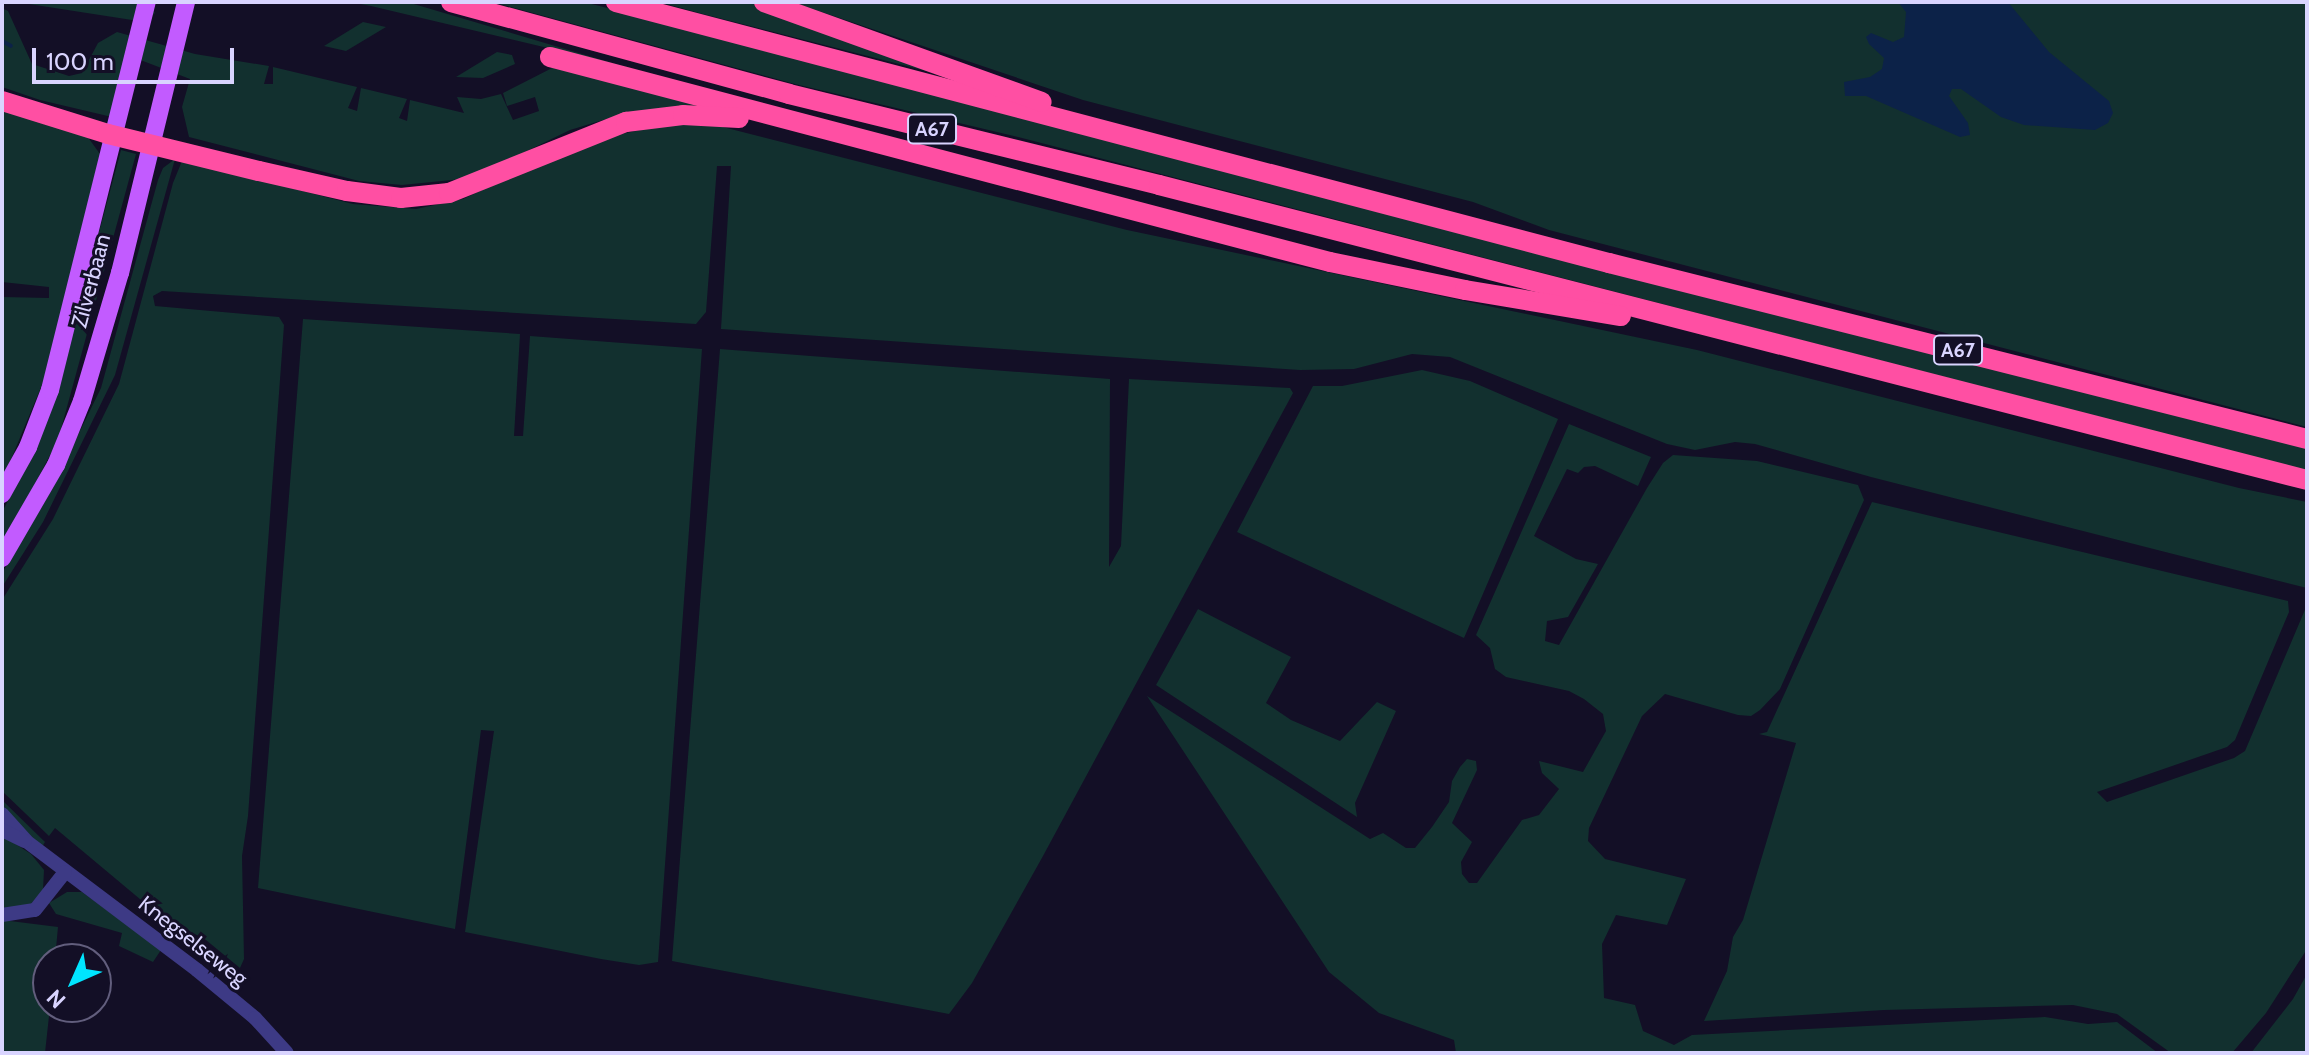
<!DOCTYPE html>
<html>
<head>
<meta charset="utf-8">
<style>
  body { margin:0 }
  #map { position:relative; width:2309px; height:1055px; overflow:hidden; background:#130f26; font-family:Cabin,sans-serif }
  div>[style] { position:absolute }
  .green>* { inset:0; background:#12302f }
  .water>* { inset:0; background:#0c2248 }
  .stream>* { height:4px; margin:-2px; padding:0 2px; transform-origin:2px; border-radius:2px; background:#0c2248 }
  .minor>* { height:14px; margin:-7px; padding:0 7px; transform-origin:7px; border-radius:7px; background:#3d3a85 }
  .major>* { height:18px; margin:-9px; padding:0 9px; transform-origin:9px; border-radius:9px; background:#c25bff }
  .highway>* { height:20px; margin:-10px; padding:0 10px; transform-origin:10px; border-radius:10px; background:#ff4fa3 }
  span { translate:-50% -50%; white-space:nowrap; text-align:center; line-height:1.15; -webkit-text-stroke:6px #130f26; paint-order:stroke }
  .shield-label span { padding:2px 6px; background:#130f26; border:2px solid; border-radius:6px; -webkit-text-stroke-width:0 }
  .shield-label { font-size:20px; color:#d9d4ff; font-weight:700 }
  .street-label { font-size:22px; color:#d9d4ff }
  .frame { position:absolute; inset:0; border:4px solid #d9d4ff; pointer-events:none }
  .north { position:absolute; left:32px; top:943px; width:80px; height:80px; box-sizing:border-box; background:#130f26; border:2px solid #625e7d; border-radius:50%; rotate:225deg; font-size:22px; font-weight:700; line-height:32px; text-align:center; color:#d9d4ff }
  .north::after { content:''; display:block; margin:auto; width:28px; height:36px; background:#00e5ff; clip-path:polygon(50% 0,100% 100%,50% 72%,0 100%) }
  .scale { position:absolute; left:32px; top:48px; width:202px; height:36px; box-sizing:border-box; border:4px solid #d9d4ff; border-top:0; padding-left:10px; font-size:24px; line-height:28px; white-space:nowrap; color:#d9d4ff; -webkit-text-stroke:6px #130f26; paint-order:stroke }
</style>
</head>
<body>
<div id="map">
  <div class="green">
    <div style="clip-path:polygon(16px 2px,146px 2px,155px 13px,145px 22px)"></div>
    <div style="clip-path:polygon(350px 2px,407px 2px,619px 65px,371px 6px)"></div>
    <div style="clip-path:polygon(492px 2px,584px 2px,2307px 447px,2307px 471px,1022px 138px,795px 84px)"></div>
    <div style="clip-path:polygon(659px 2px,752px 2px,942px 75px,703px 14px)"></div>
    <div style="clip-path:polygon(792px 2px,2307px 2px,2307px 427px,1549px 230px,1473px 202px,1083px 100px)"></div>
    <div style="clip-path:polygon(2px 8px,8px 11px,32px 64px,69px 76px,82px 73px,98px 43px,117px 32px,195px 54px,269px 66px,264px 84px,273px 84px,273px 67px,357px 87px,348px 108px,357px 111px,361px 88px,407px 99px,399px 118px,407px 121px,410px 100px,464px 113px,457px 97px,481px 99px,501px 94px,513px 120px,539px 111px,535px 97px,507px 106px,503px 93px,556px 66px,715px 106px,603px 120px,570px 130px,472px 178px,402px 185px,359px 181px,189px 137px,182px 107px,190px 79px,130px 56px,112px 117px,40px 100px,2px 87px)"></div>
    <div style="clip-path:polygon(363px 22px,386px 27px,346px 51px,324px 46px)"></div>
    <div style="clip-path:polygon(497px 52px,512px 55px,515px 64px,483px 78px,456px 77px)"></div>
    <div style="clip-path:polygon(2px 110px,87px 136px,100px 154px,44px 380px,2px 481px,2px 297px,49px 298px,49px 287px,2px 282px)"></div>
    <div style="clip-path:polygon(675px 123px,715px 125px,1127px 230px,1697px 350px,2239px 488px,2307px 502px,2307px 588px,1871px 477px,1755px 444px,1735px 442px,1695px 450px,1667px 444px,1450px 357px,1412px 354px,1354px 369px,1300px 370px,721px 329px,731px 166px,717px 166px,706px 312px,696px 324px,162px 291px,153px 296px,155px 306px,279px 317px,284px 325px,248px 816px,242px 856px,244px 959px,240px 968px,206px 940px,159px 915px,55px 828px,49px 836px,2px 791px,2px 600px,53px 519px,119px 384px,173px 183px,184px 156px,217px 169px,353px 204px,416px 209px,463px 199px,587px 141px)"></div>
    <div style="clip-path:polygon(121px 150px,136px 154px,58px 440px,2px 546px,2px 512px,26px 467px,59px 382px)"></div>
    <div style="clip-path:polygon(175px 159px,115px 375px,43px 522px,2px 587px,2px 573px,46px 500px,101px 388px,158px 180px,163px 168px)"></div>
    <div style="clip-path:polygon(303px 319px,520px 334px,514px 436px,523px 436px,530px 336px,702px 349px,658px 962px,639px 965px,601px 959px,465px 932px,494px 731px,481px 730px,455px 929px,258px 888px)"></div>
    <div style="clip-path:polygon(720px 349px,1110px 379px,1109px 567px,1121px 546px,1129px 379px,1290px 388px,1293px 393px,1043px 856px,972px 983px,949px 1014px,672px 961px)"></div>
    <div style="clip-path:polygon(1422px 370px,1470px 381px,1558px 419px,1464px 638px,1237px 532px,1313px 386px,1342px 386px)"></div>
    <div style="clip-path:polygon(1569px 424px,1651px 457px,1638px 486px,1595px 466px,1584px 467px,1578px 473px,1567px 469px,1534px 536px,1576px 559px,1598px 564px,1568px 617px,1547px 621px,1545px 641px,1559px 645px,1647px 488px,1663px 463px,1673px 455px,1757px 461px,1858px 485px,1864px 500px,1780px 689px,1760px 710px,1751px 716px,1738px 715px,1665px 694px,1642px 716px,1589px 828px,1588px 841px,1605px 859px,1686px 879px,1667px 925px,1616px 915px,1602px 944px,1604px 998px,1635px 1005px,1643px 1031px,1674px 1045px,1692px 1035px,2045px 1017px,2088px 1024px,2117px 1022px,2158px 1053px,1456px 1053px,1454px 1040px,1379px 1013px,1329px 972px,1147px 696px,1370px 839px,1383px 833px,1406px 848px,1415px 848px,1432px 827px,1449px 802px,1452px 781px,1460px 767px,1467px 759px,1476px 761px,1477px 770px,1452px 823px,1472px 842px,1461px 862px,1462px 874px,1469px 883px,1477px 883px,1522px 820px,1539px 815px,1559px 789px,1542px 773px,1539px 761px,1583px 772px,1606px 731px,1603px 714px,1584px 699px,1569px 691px,1506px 677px,1495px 669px,1490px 648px,1476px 635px)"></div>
    <div style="clip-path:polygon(1872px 502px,2288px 601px,2289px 612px,2235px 740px,2227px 747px,2097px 792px,2107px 802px,2234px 758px,2245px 751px,2307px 605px,2307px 949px,2266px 1013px,2232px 1053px,2171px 1053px,2117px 1014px,2073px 1005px,1884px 1010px,1704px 1021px,1727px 971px,1733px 937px,1743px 920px,1796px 743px,1759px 734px,1767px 732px)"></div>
    <div style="clip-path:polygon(1198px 609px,1291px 657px,1266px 703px,1291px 720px,1340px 741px,1377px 702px,1396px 711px,1355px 803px,1357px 817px,1156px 685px)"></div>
    <div style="clip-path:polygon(2px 800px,45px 842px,42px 847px,2px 807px)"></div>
    <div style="clip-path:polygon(2px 835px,31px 854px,44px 870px,43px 890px,29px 906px,2px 910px)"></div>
    <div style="clip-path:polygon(67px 892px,82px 892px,161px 950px,153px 962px,119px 946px,122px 933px,56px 914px,49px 903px)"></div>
    <div style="clip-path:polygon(2px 920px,58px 927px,55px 959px,48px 959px,50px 1007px,45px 1053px,2px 1053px)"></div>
    <div style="clip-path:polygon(2307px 974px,2307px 1053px,2251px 1053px,2293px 999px)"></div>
  </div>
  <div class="water">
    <div style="clip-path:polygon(1898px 2px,2008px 2px,2049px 52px,2109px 101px,2113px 113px,2108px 123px,2095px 130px,2024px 125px,2001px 117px,1961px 89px,1952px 89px,1949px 96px,1968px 123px,1970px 135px,1960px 137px,1866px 96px,1845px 96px,1844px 82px,1870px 77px,1882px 69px,1884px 58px,1869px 44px,1866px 37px,1871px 33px,1893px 42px,1904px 37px,1906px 12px)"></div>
  </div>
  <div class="stream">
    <div style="left:2px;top:41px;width:10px;rotate:29deg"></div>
  </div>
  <div class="minor">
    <div style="left:2px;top:814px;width:36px;rotate:48deg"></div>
    <div style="left:26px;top:841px;width:214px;rotate:37deg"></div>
    <div style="left:197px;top:970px;width:75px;rotate:39.6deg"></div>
    <div style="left:255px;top:1018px;width:47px;rotate:47.6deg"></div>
    <div style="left:2px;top:830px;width:25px;rotate:26deg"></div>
    <div style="left:2px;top:915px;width:33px;rotate:-9deg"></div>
    <div style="left:35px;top:910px;width:48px;rotate:-51.7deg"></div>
  </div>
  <div class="major">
    <div style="left:2px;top:494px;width:54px;rotate:-61deg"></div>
    <div style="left:28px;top:447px;width:61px;rotate:-68.9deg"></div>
    <div style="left:50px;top:390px;width:400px;rotate:-76deg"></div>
    <div style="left:2px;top:558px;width:108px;rotate:-59.9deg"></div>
    <div style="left:56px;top:465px;width:69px;rotate:-67.9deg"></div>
    <div style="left:82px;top:401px;width:134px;rotate:-73.5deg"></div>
    <div style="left:120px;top:273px;width:279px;rotate:-76.3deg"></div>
  </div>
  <div class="highway">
    <div style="left:451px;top:2px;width:350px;rotate:15.2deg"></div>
    <div style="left:789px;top:94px;width:381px;rotate:13.8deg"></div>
    <div style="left:1159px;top:185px;width:1185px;rotate:14.41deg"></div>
    <div style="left:616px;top:2px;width:1027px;rotate:14.73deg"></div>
    <div style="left:1609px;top:263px;width:720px;rotate:14.15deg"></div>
    <div style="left:764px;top:2px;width:295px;rotate:19.8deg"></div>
    <div style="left:550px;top:57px;width:806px;rotate:14.73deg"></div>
    <div style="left:1330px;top:262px;width:138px;rotate:11.7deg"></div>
    <div style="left:1465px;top:290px;width:158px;rotate:9.5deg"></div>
    <div style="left:2px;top:101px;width:111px;rotate:17.3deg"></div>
    <div style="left:108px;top:134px;width:155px;rotate:13.8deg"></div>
    <div style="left:259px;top:171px;width:90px;rotate:12.8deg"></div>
    <div style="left:347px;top:191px;width:54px;rotate:7.4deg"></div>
    <div style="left:401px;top:198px;width:48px;rotate:-5.9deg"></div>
    <div style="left:449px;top:193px;width:191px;rotate:-21.9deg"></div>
    <div style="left:626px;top:122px;width:57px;rotate:-7deg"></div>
    <div style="left:683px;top:115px;width:56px;rotate:3.1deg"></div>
  </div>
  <div class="shield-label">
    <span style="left:932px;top:129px">A67</span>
    <span style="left:1958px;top:350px">A67</span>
  </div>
  <div class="street-label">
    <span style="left:91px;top:281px;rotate:-75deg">Zilverbaan</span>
    <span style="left:193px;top:941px;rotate:38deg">Knegselseweg</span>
  </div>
  <div class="frame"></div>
  <div class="north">N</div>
  <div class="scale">100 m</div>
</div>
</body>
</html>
